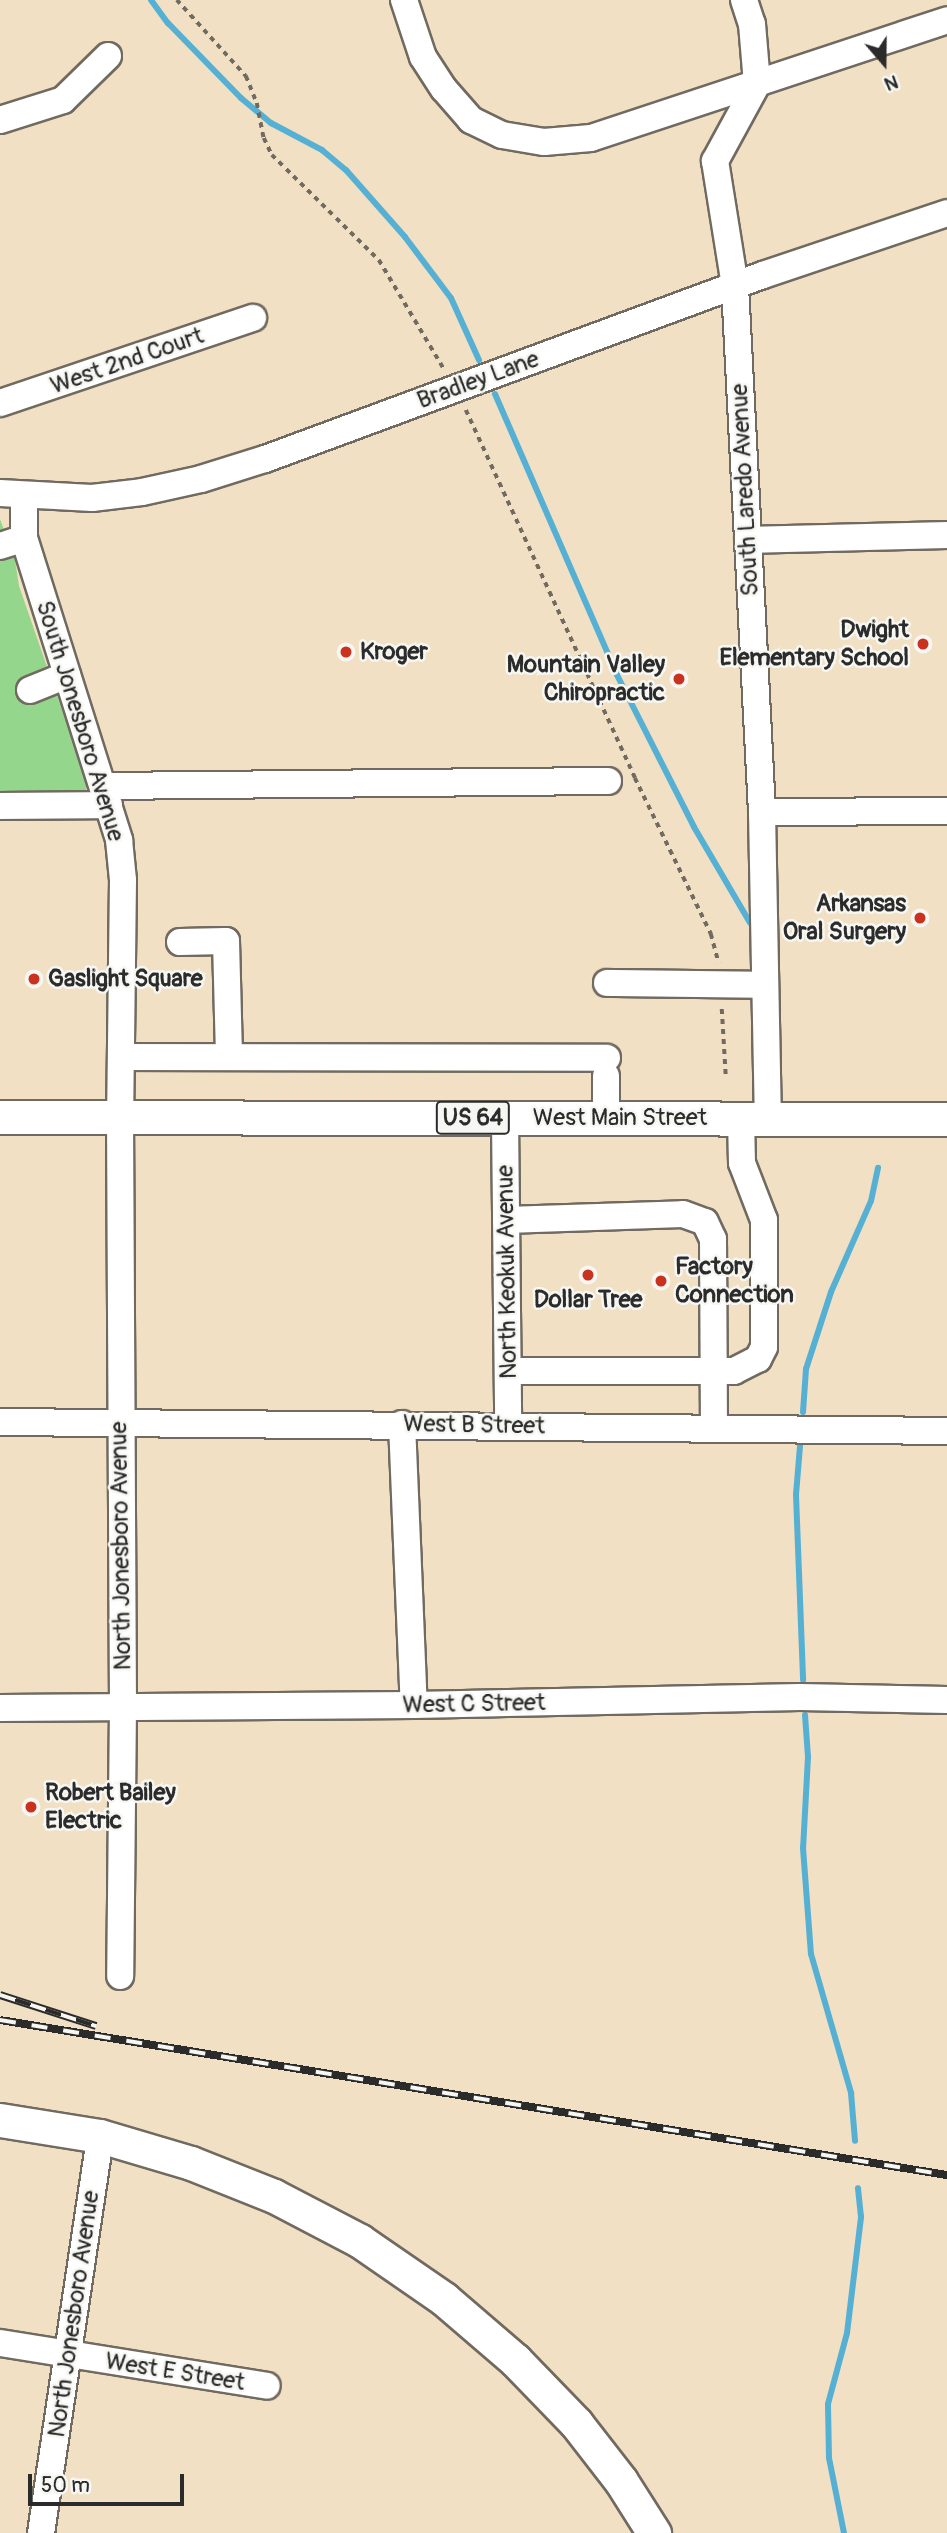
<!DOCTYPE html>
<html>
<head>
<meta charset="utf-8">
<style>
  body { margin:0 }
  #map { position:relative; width:947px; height:2533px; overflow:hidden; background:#f1e0c3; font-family:Pangolin,sans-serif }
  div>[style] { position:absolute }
  .green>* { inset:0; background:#95d68d }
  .stream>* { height:6px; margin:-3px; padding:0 3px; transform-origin:3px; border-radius:3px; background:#56b0d4 }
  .path>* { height:3.5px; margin-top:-1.75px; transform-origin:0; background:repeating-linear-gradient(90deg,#706a60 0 5px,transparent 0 10px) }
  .roads { filter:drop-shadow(2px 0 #706a60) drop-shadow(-2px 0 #706a60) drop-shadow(0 2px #706a60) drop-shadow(0 -2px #706a60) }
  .minor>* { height:26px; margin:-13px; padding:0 13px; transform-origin:13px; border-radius:13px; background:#fff }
  .major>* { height:33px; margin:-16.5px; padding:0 16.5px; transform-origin:16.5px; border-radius:16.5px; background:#fff }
  .rail>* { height:8px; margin-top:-4px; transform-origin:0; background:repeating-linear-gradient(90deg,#f6f6f2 0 16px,#2b2b2b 0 32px); box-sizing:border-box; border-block:2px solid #2b2b2b }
  .dots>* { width:19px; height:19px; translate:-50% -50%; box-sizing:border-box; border:4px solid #f6f6f2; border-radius:50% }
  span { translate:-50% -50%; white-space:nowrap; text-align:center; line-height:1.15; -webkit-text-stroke:5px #f6f6f2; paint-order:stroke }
  .shield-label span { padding:2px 5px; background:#f6f6f2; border:2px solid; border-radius:5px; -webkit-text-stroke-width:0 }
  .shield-label { font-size:23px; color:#2b2b2b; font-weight:700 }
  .street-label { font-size:24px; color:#2b2b2b }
  .poi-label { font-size:24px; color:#2b2b2b; font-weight:700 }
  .right { translate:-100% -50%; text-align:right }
  .left { translate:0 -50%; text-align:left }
  .north { position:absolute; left:849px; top:28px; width:70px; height:70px; -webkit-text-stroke:5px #f6f6f2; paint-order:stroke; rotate:160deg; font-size:19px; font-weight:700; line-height:28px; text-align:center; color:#2b2b2b }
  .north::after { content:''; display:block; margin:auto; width:24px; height:32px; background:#2b2b2b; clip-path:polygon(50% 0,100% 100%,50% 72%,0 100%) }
  .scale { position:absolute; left:28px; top:2474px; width:156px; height:32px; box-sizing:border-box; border:4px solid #2b2b2b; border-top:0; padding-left:9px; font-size:21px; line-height:24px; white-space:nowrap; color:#2b2b2b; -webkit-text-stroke:5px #f6f6f2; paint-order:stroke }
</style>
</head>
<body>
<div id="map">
  <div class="green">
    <div style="clip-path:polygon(0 519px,15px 560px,19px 586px,87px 782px,86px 790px,79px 796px,0 797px)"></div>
  </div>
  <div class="stream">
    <div style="left:151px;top:0;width:29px;rotate:54deg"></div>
    <div style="left:168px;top:23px;width:105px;rotate:45.8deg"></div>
    <div style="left:241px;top:98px;width:39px;rotate:40deg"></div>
    <div style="left:271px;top:123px;width:58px;rotate:27.9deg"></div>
    <div style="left:322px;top:150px;width:31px;rotate:40deg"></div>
    <div style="left:346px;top:170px;width:89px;rotate:48.6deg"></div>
    <div style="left:405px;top:237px;width:76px;rotate:53deg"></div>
    <div style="left:451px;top:298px;width:68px;rotate:65.7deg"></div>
    <div style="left:495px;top:394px;width:306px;rotate:66.5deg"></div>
    <div style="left:617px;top:675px;width:170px;rotate:63.1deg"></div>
    <div style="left:694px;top:827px;width:111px;rotate:59.7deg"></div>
    <div style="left:803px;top:1412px;width:43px;rotate:-86deg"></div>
    <div style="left:806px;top:1369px;width:81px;rotate:-72deg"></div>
    <div style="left:831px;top:1292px;width:99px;rotate:-66.3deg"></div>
    <div style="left:871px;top:1201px;width:34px;rotate:-78deg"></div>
    <div style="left:800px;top:1446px;width:49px;rotate:94.7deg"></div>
    <div style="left:796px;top:1495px;width:185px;rotate:87.8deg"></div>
    <div style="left:805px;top:1715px;width:42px;rotate:85.9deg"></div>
    <div style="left:808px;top:1757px;width:91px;rotate:93.1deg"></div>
    <div style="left:803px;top:1848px;width:106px;rotate:85.7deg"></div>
    <div style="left:811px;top:1954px;width:145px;rotate:73.9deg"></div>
    <div style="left:851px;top:2093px;width:48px;rotate:85.2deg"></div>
    <div style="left:844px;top:2533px;width:76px;rotate:-101.3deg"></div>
    <div style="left:829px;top:2458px;width:54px;rotate:-91.1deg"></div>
    <div style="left:828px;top:2404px;width:73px;rotate:-75deg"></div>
    <div style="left:847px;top:2333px;width:117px;rotate:-83.1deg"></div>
    <div style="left:861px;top:2217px;width:29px;rotate:-96deg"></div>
  </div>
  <div class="path">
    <div style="left:177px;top:0;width:103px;rotate:47.8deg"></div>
    <div style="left:246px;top:76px;width:29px;rotate:68deg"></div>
    <div style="left:257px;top:103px;width:36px;rotate:79deg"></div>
    <div style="left:264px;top:138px;width:19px;rotate:65deg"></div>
    <div style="left:272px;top:155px;width:150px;rotate:44.5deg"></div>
    <div style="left:379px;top:260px;width:127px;rotate:59.2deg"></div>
    <div style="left:466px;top:410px;width:405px;rotate:65.3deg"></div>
    <div style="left:635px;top:778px;width:174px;rotate:64deg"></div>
    <div style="left:711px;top:934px;width:30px;rotate:75deg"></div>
    <div style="left:722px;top:1009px;width:67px;rotate:86.6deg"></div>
  </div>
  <div class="roads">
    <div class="minor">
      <div style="left:404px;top:0;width:60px;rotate:71.6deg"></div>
      <div style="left:423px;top:57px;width:38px;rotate:57deg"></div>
      <div style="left:444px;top:89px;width:41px;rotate:48.9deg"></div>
      <div style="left:471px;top:120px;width:34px;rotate:26deg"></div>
      <div style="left:502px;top:135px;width:43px;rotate:9.5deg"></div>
      <div style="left:544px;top:142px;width:47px;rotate:-4.9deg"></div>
      <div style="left:591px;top:138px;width:375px;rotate:-18.3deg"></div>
      <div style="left:744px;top:0;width:25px;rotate:72deg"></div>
      <div style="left:752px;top:24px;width:60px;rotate:85.2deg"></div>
      <div style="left:757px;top:84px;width:88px;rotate:118.6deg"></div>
      <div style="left:715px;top:161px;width:127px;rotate:80.9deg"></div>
      <div style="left:735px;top:286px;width:527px;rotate:87.06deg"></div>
      <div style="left:762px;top:812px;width:307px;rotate:88.9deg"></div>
      <div style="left:0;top:120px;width:66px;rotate:-17.6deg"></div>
      <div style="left:63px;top:100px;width:63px;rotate:-44.4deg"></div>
      <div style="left:0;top:403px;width:267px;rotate:-18.6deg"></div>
      <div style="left:0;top:493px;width:92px;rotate:3.1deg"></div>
      <div style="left:92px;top:498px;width:50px;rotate:-6.8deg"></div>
      <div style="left:142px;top:492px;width:60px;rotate:-12.4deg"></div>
      <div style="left:201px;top:479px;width:67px;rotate:-17.4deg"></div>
      <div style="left:265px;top:459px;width:531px;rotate:-20.28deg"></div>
      <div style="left:763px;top:275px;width:194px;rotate:-18.6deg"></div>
      <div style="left:24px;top:496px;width:42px;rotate:90deg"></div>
      <div style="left:24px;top:538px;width:317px;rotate:72.5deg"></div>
      <div style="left:119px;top:840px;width:40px;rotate:84.3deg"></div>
      <div style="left:123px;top:880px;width:235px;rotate:90.7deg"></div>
      <div style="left:120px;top:1115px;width:592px;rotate:89.71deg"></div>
      <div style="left:123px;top:1707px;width:269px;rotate:90.6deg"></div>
      <div style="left:748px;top:540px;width:199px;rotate:-1.4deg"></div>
      <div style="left:0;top:546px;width:25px;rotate:-18deg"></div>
      <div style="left:30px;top:690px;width:40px;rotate:-22deg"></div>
      <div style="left:103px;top:786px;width:505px;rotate:-0.57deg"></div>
      <div style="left:0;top:806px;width:109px;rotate:-0.5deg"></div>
      <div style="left:762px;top:812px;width:185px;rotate:-0.3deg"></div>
      <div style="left:180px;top:942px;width:46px;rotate:-1.2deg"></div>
      <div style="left:226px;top:941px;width:116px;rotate:88.5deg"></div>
      <div style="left:607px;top:983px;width:158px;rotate:0.7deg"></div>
      <div style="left:121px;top:1057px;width:486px;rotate:0.1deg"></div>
      <div style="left:505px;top:1118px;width:307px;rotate:89.4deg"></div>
      <div style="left:606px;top:1118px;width:42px;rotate:-90deg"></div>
      <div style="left:506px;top:1220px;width:177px;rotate:-1.9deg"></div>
      <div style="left:683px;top:1214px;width:23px;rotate:20deg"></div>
      <div style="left:705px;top:1222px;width:19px;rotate:65deg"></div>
      <div style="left:713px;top:1239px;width:189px;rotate:89.7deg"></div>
      <div style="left:508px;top:1371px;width:226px"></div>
      <div style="left:734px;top:1371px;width:27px;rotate:-27deg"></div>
      <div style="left:758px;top:1359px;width:13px;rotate:-63deg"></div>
      <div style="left:764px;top:1347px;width:127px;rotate:-90deg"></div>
      <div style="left:764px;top:1220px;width:61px;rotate:-111.1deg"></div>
      <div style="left:742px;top:1163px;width:44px;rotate:-91.3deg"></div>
      <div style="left:0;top:1422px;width:947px;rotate:0.54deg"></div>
      <div style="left:402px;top:1424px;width:281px;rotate:87.6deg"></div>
      <div style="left:0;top:1708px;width:414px;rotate:-0.4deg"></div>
      <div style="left:414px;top:1705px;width:386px;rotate:-1.2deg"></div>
      <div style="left:800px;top:1697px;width:147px;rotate:1.2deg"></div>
      <div style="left:0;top:2343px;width:270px;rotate:9.1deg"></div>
      <div style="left:41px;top:2533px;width:401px;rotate:-81.5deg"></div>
    </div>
    <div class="major">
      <div style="left:0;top:1117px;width:947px;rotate:0.12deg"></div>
      <div style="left:0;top:2120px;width:101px;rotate:9.1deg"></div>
      <div style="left:100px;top:2136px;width:95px;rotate:16.5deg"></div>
      <div style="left:191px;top:2163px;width:89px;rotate:21.7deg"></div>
      <div style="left:274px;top:2196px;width:97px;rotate:27.6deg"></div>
      <div style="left:360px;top:2241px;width:102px;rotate:34.6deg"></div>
      <div style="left:444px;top:2299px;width:94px;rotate:40.7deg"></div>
      <div style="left:515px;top:2360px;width:88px;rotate:45.9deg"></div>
      <div style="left:576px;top:2423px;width:73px;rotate:52.2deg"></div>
      <div style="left:621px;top:2481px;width:62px;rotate:57.6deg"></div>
    </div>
  </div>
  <div class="rail">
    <div style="left:0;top:1995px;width:101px;rotate:17.9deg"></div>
    <div style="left:0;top:2020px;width:960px;rotate:9.3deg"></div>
  </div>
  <div class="dots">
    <div style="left:923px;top:644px;background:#c8321e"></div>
    <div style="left:346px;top:652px;background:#c8321e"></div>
    <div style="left:679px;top:679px;background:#c8321e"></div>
    <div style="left:920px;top:918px;background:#c8321e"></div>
    <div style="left:34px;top:979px;background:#c8321e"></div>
    <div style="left:588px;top:1275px;background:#c8321e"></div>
    <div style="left:661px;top:1281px;background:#c8321e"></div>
    <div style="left:31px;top:1807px;background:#c8321e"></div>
  </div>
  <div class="shield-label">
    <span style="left:473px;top:1118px">US 64</span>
  </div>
  <div class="street-label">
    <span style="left:127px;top:361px;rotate:-19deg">West 2nd Court</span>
    <span style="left:478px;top:380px;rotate:-20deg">Bradley Lane</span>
    <span style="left:745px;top:490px;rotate:-93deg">South Laredo Avenue</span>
    <span style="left:80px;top:721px;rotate:73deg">South Jonesboro Avenue</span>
    <span style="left:620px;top:1118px">West Main Street</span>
    <span style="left:507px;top:1272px;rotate:-91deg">North Keokuk Avenue</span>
    <span style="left:474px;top:1425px;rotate:1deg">West B Street</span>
    <span style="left:121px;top:1546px;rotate:-91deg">North Jonesboro Avenue</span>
    <span style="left:474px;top:1704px;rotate:-1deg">West C Street</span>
    <span style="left:74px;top:2314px;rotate:-82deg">North Jonesboro Avenue</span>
    <span style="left:175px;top:2372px;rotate:9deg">West E Street</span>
  </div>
  <div class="poi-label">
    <span class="right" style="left:909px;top:644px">Dwight<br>Elementary School</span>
    <span class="left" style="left:360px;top:652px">Kroger</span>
    <span class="right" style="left:665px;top:679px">Mountain Valley<br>Chiropractic</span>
    <span class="right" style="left:906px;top:918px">Arkansas<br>Oral Surgery</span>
    <span class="left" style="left:48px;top:979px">Gaslight Square</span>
    <span class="left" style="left:675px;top:1281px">Factory<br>Connection</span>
    <span style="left:588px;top:1300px">Dollar Tree</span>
    <span class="left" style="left:45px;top:1807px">Robert Bailey<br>Electric</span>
  </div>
  <div class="north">N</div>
  <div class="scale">50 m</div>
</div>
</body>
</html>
